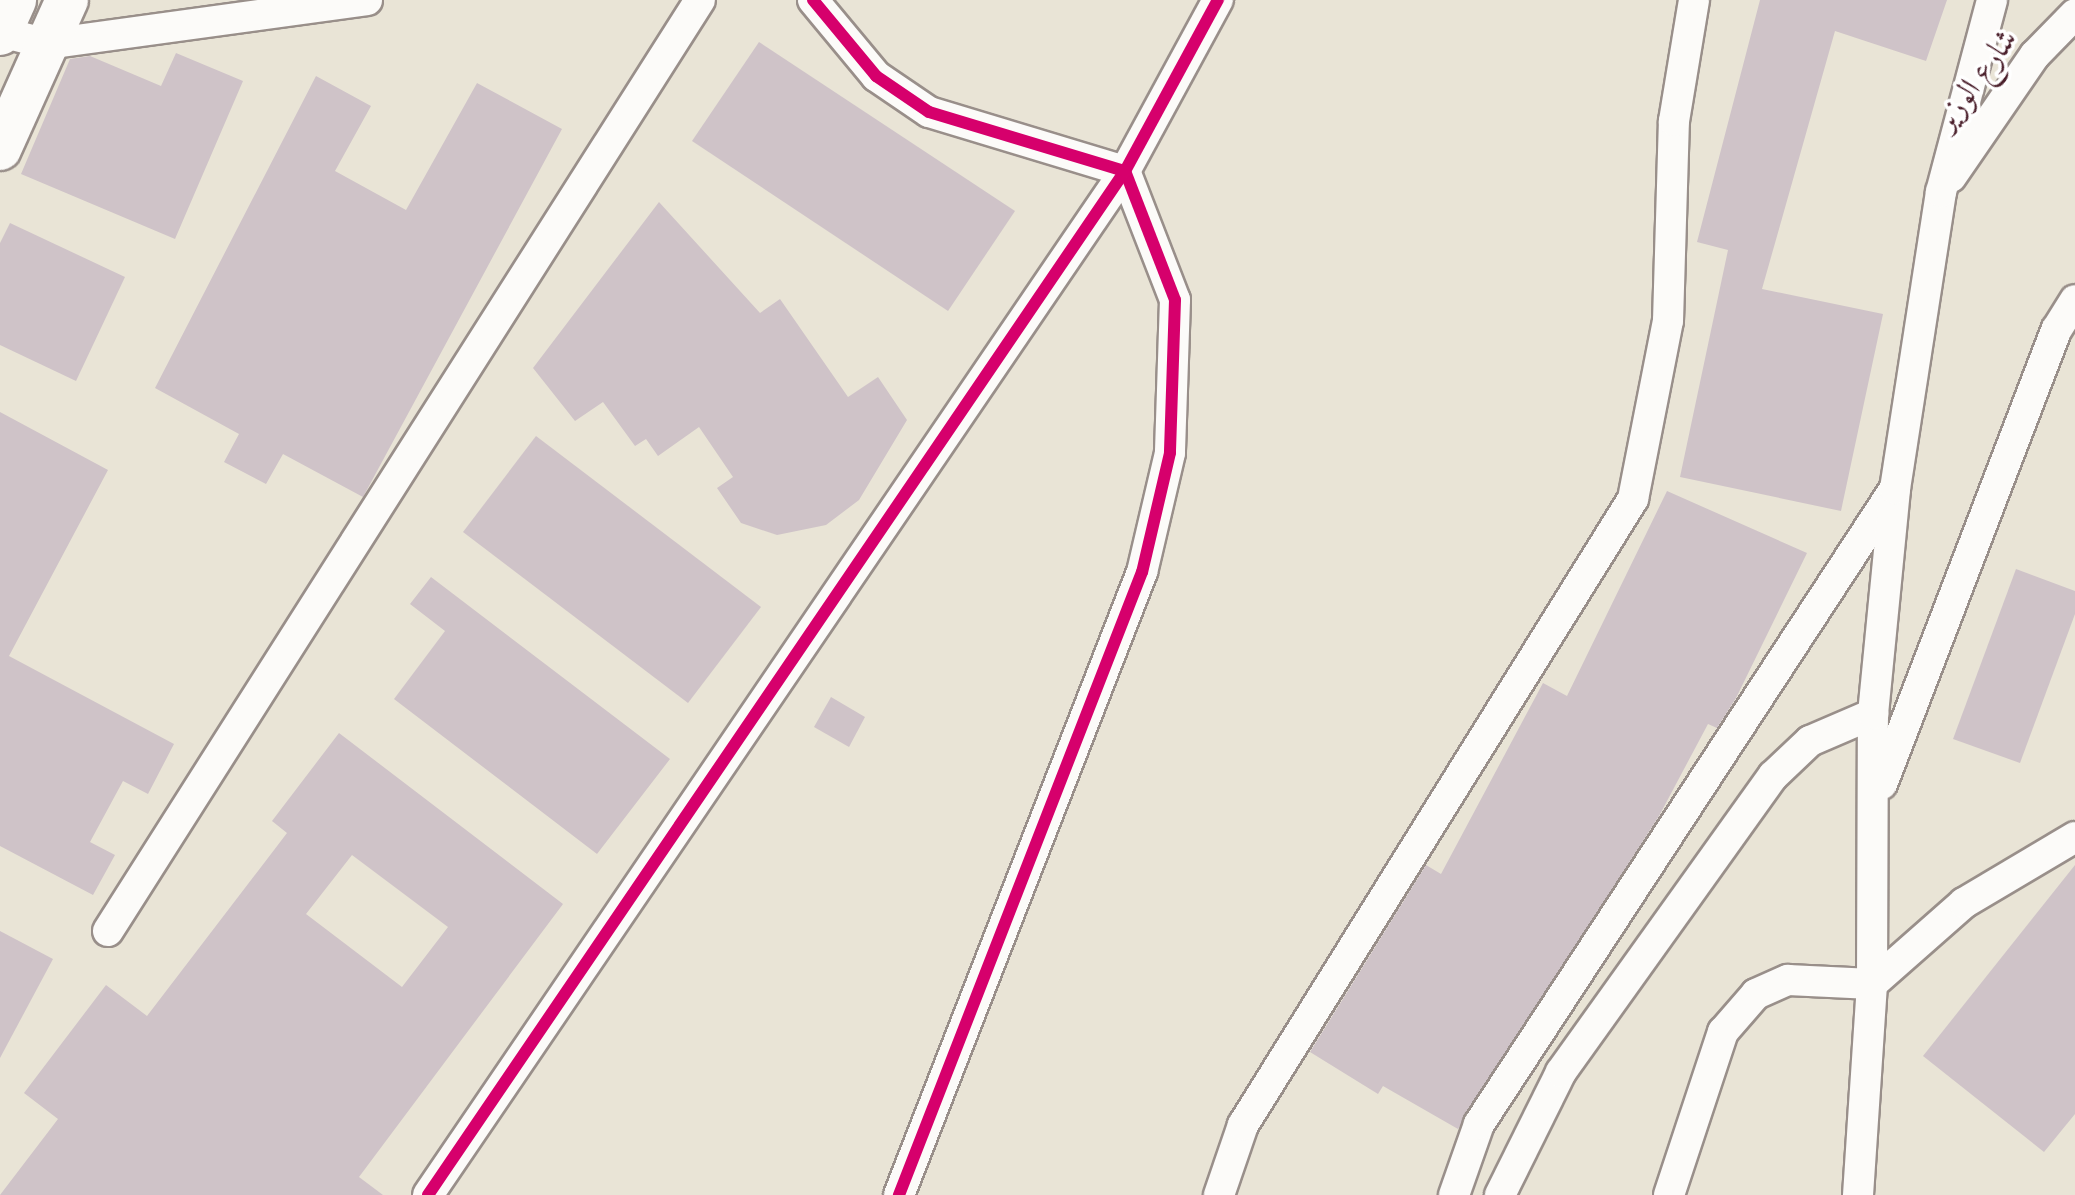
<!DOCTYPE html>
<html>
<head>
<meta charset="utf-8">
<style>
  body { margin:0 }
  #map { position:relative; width:2075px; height:1195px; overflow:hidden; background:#e9e4d6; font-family:"IM FELL Great Primer",Amiri,serif }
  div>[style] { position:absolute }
  .building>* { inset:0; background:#cfc3c8 }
  .roads { filter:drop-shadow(2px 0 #998f8a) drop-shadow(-2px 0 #998f8a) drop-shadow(0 2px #998f8a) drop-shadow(0 -2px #998f8a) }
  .street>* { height:30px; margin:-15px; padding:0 15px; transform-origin:15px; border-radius:15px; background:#fcfbf9 }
  .secondary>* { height:42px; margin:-21px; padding:0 21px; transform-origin:21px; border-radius:21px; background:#fcfbf9 }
  .cycleway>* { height:12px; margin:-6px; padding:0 6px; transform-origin:6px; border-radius:6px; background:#d6006c }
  span { translate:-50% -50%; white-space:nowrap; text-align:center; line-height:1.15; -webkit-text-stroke:7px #fff; paint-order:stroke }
  .street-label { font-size:32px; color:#4a1f2b }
</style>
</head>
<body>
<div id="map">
  <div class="building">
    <div style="clip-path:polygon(1760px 0,1947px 0,1926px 61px,1835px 31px,1762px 289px,1883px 314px,1841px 511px,1680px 477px,1728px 250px,1697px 242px)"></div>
    <div style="clip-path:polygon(759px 42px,1015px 211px,948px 311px,692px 141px)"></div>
    <div style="clip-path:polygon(176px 53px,243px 81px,175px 239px,21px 174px,70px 59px,90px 56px,161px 86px)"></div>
    <div style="clip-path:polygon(316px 76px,371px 106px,335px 171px,406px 210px,477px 83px,562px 129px,363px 497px,283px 454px,266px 484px,224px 462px,239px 434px,155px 388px)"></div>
    <div style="clip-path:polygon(659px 202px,760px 313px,780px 299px,848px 397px,878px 377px,907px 420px,859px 500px,826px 525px,777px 535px,741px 523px,717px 488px,733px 477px,699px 427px,658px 456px,646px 439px,635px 446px,603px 402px,575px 421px,533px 368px)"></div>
    <div style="clip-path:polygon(10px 223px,125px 277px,76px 381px,0 345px,0 243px)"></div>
    <div style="clip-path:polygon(0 412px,108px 470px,9px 656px,174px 744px,148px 794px,123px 781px,90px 842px,115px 855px,93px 895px,0 846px)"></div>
    <div style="clip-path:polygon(536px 436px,761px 607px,688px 703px,463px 532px)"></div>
    <div style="clip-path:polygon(1667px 491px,1807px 553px,1736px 698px,1717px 728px,1708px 724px,1659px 816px,1458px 1129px,1383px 1086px,1378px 1094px,1310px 1052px,1426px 865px,1441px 874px,1543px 683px,1567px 696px)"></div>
    <div style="clip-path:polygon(2016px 569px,2075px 591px,2075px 614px,2020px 763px,1953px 739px)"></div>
    <div style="clip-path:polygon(431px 577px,670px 759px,597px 854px,394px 699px,445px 631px,410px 604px)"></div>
    <div style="clip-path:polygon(831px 697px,865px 717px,849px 747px,814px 727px)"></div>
    <div style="clip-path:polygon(evenodd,339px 733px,563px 904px,359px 1177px,383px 1195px,0 1195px,58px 1119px,24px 1093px,106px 985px,147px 1016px,287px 833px,272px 821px,339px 733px,352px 855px,448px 927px,402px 987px,306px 914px,352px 855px)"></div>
    <div style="clip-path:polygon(2075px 865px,2075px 1114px,2044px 1152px,1923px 1056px)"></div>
    <div style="clip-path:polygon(0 931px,53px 959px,0 1058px)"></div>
  </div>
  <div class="roads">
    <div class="street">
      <div style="left:813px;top:0;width:99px;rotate:50.3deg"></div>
      <div style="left:876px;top:76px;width:64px;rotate:34.2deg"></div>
      <div style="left:929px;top:112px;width:205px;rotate:16.8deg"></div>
      <div style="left:1125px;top:171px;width:138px;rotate:68.8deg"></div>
      <div style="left:1175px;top:300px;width:153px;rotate:91.9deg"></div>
      <div style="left:1170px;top:453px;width:122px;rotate:103.2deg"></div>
      <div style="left:1142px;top:572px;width:669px;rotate:111.31deg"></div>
      <div style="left:1px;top:32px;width:48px;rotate:14.6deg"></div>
      <div style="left:47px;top:44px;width:323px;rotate:-7.8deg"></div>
      <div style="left:1951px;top:177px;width:148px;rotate:-55.5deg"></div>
      <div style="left:2035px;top:55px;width:57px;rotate:-45.7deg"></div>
      <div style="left:1882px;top:784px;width:487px;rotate:-69deg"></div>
      <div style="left:2057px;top:329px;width:34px;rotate:-58deg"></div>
      <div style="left:108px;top:931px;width:1103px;rotate:-57.55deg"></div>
      <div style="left:428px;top:1195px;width:1239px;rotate:-55.76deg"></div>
      <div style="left:1125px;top:171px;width:195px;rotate:-61.5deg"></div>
      <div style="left:1219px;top:1195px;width:74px;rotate:-71.1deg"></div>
      <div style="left:1243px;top:1125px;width:738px;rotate:-58.08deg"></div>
      <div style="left:1633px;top:499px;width:181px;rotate:-78.9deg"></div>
      <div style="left:1668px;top:321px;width:200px;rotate:-88.3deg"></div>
      <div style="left:1674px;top:121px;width:123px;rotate:-80.6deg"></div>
      <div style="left:1454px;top:1195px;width:75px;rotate:-70.6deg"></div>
      <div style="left:1479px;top:1124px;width:758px;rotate:-56.79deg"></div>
      <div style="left:1500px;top:1195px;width:137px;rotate:-63.6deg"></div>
      <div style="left:1561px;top:1072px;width:364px;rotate:-54.4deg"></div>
      <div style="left:1773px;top:776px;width:51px;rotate:-43.4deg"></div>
      <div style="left:1810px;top:741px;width:69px;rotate:-23.2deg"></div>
      <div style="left:1669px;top:1195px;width:172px;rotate:-71.7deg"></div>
      <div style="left:1723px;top:1032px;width:50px;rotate:-49deg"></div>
      <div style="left:1756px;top:994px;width:35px;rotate:-24deg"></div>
      <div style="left:1788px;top:980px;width:84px;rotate:2.7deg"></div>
      <div style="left:1872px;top:984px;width:123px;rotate:-41.4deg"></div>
      <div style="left:1964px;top:903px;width:129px;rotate:-30.7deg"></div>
      <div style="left:1858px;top:1195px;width:211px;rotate:-86.2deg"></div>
      <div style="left:1872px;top:984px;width:270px;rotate:-89.8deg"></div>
      <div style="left:1873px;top:714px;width:226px;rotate:-84.4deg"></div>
      <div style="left:1895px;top:489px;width:301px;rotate:-81.2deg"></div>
      <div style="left:1941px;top:192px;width:199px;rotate:-75.1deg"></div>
    </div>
    <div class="secondary">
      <div style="left:0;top:34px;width:37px;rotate:-66deg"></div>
      <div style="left:0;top:149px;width:163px;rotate:-65.8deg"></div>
    </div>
  </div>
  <div class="cycleway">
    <div style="left:813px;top:0;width:99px;rotate:50.3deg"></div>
    <div style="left:876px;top:76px;width:64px;rotate:34.2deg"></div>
    <div style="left:929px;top:112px;width:205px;rotate:16.8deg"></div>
    <div style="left:1125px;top:171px;width:138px;rotate:68.8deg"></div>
    <div style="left:1175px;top:300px;width:153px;rotate:91.9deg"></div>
    <div style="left:1170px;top:453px;width:122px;rotate:103.2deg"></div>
    <div style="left:1142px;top:572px;width:669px;rotate:111.31deg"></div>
    <div style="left:428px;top:1195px;width:1239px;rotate:-55.76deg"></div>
    <div style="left:1125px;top:171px;width:195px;rotate:-61.5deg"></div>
  </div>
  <div class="street-label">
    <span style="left:1976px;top:80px;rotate:-54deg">شارع الوزير</span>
  </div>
</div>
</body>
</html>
